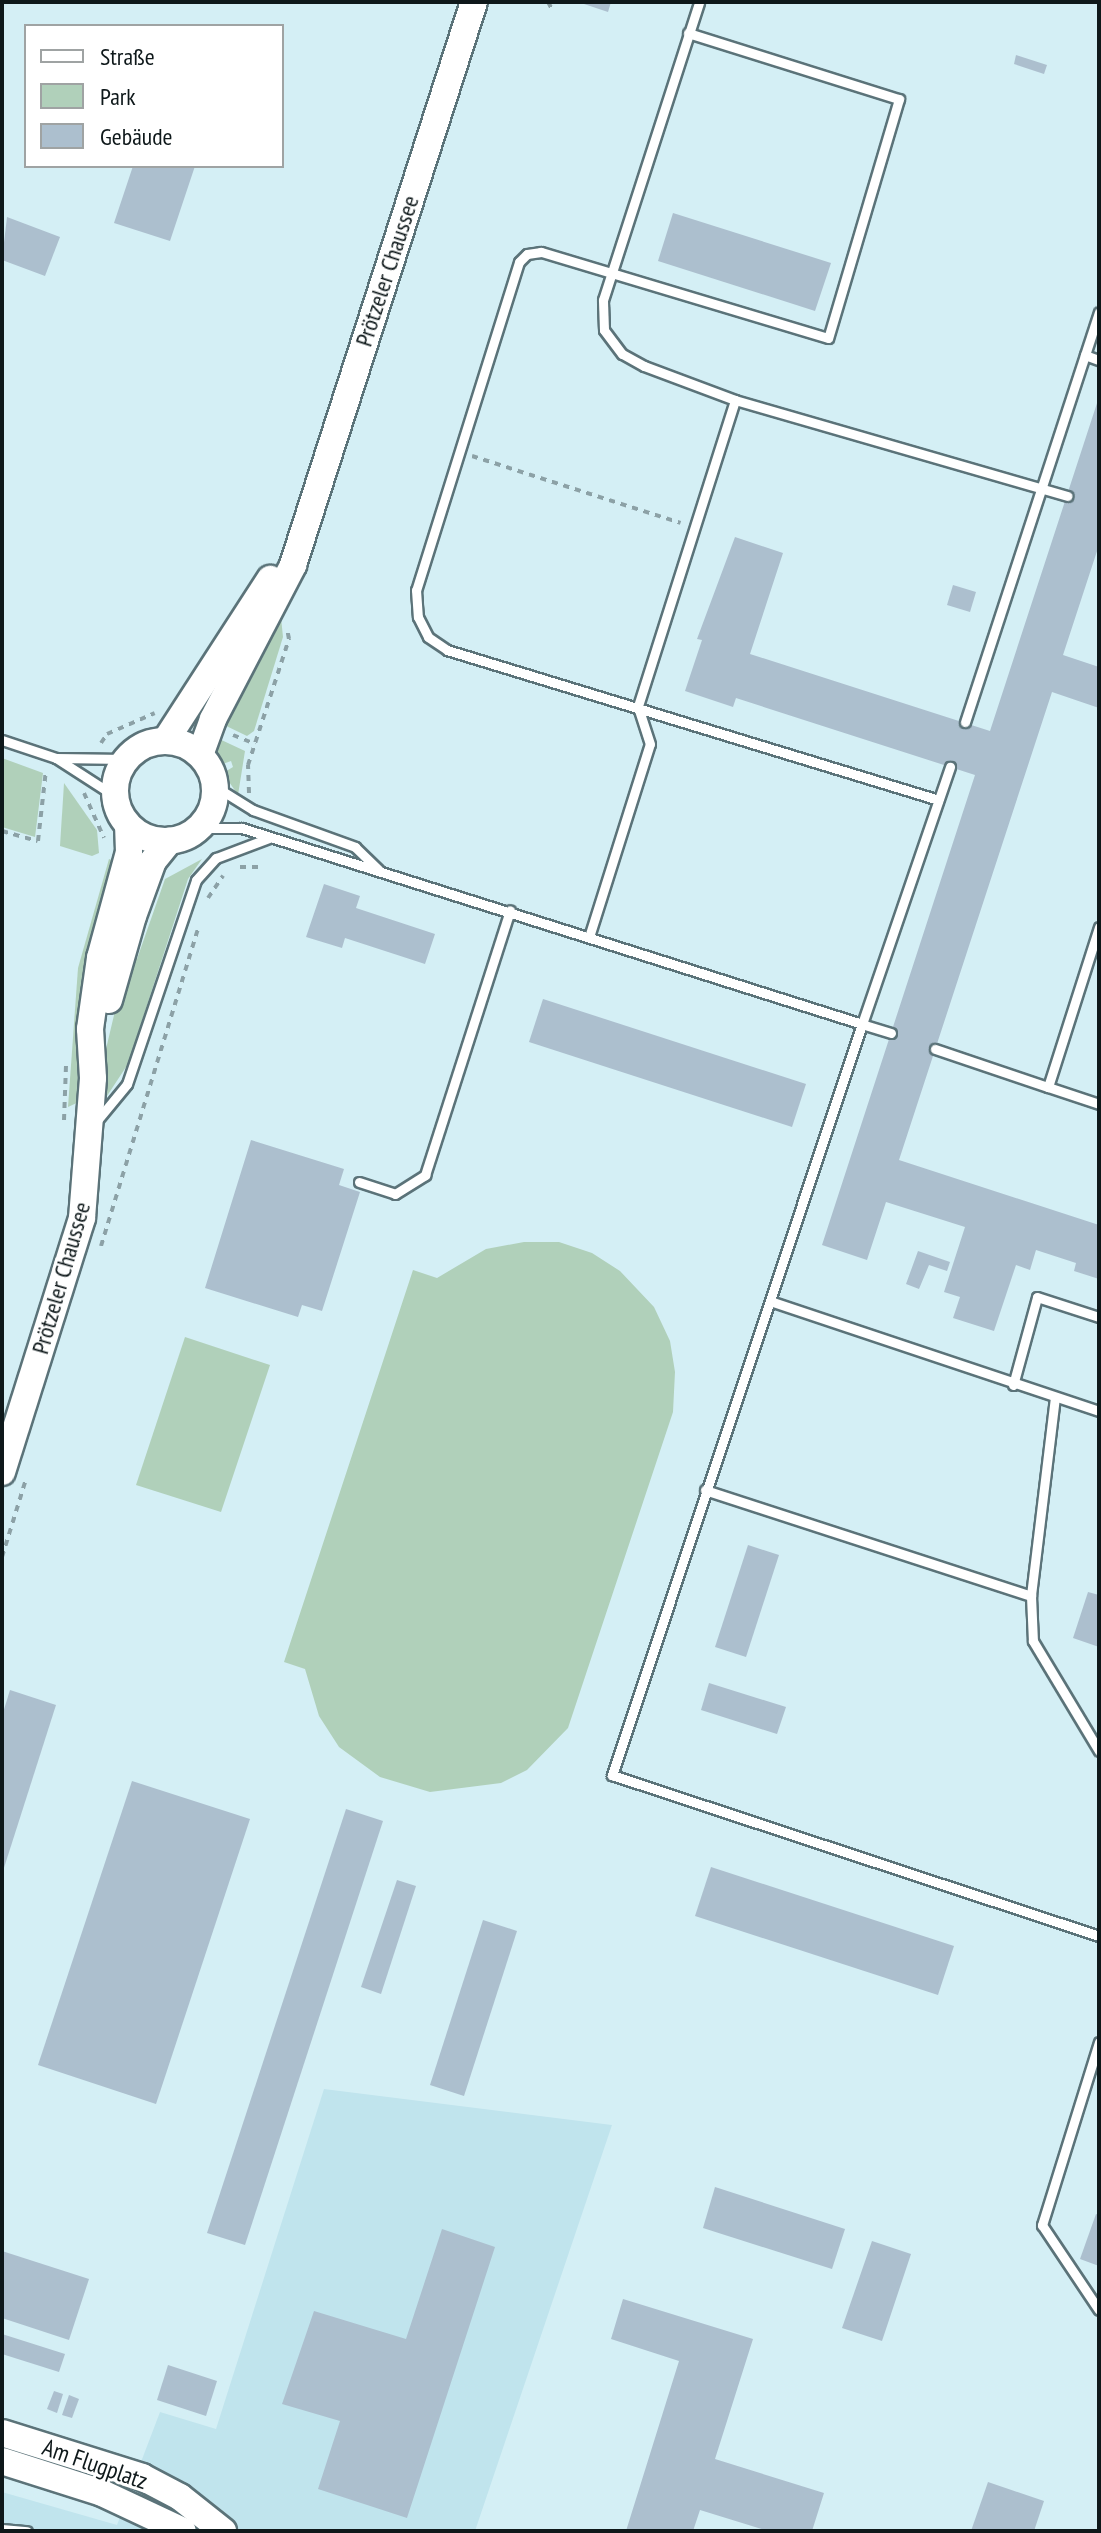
<!DOCTYPE html>
<html>
<head>
<meta charset="utf-8">
<style>
  body { margin:0 }
  #map { position:relative; width:1101px; height:2533px; overflow:hidden; background:#d4eff5; font-family:"PT Sans Narrow",sans-serif }
  div>[style] { position:absolute }
  .built>* { inset:0; background:#c0e4ed }
  .green>* { inset:0; background:#b0d0ba }
  .building>* { inset:0; background:#acbfce }
  .path>* { height:4px; margin-top:-2px; transform-origin:0; background:repeating-linear-gradient(90deg,#8ca1a6 0 6px,transparent 0 12px) }
  .roads { filter:drop-shadow(2px 0 #5b7379) drop-shadow(-2px 0 #5b7379) drop-shadow(0 2px #5b7379) drop-shadow(0 -2px #5b7379) }
  .lane>* { height:9px; margin:-4.5px; padding:0 4.5px; transform-origin:4.5px; border-radius:4.5px; background:#fff }
  .secondary>* { height:26px; margin:-13px; padding:0 13px; transform-origin:13px; border-radius:13px; background:#fff }
  .secondary>.ring { margin:-13px; padding:0; box-sizing:content-box; background:none; border:26px solid #fff; border-radius:50% }
  span { translate:-50% -50%; white-space:nowrap; text-align:center; line-height:1.15; -webkit-text-stroke:6px #fff; paint-order:stroke }
  .street-label { font-size:24px; color:#0e181a }
  .frame { position:absolute; inset:0; border:4px solid #0e181a; pointer-events:none }
  .legend { position:absolute; left:24px; top:24px; width:260px; height:144px; box-sizing:border-box; background:#fff; border:2px solid #9fa3a3; margin:0; padding:10px 14px; list-style:none; font-size:24px; color:#0e181a }
  .legend li { display:flex; align-items:center; gap:16px; height:40px }
  .legend b { width:40px; border:2px solid #9fa3a3 }
</style>
</head>
<body>
<div id="map">
  <div class="built">
    <div style="clip-path:polygon(324px 2089px,612px 2125px,475px 2531px,2px 2531px,2px 2492px,117px 2525px,160px 2412px,216px 2429px)"></div>
  </div>
  <div class="green">
    <div style="clip-path:polygon(280px 608px,283px 637px,254px 731px,247px 736px,218px 722px)"></div>
    <div style="clip-path:polygon(215px 737px,245px 751px,238px 795px,223px 773px,233px 767px,231px 761px,220px 765px)"></div>
    <div style="clip-path:polygon(2px 758px,43px 773px,35px 837px,2px 827px)"></div>
    <div style="clip-path:polygon(64px 783px,97px 830px,99px 853px,92px 856px,60px 846px)"></div>
    <div style="clip-path:polygon(109px 859px,120px 863px,81px 1101px,68px 1107px,78px 968px)"></div>
    <div style="clip-path:polygon(202px 859px,188px 879px,128px 1064px,105px 1099px,106px 1049px,128px 956px,137px 959px,165px 879px)"></div>
    <div style="clip-path:polygon(524px 1242px,559px 1242px,592px 1253px,620px 1271px,654px 1307px,670px 1341px,675px 1372px,673px 1412px,568px 1728px,527px 1770px,501px 1783px,430px 1792px,380px 1777px,339px 1747px,319px 1716px,305px 1669px,284px 1662px,413px 1270px,437px 1278px,486px 1249px)"></div>
    <div style="clip-path:polygon(185px 1337px,270px 1365px,221px 1512px,136px 1485px)"></div>
  </div>
  <div class="building">
    <div style="clip-path:polygon(578px 2px,611px 2px,608px 12px)"></div>
    <div style="clip-path:polygon(1016px 55px,1047px 65px,1044px 74px,1014px 64px)"></div>
    <div style="clip-path:polygon(133px 166px,195px 166px,170px 241px,114px 223px)"></div>
    <div style="clip-path:polygon(673px 213px,831px 263px,815px 311px,658px 261px)"></div>
    <div style="clip-path:polygon(7px 217px,60px 237px,45px 276px,2px 260px)"></div>
    <div style="clip-path:polygon(1099px 397px,1099px 545px,1063px 655px,1099px 667px,1099px 708px,1052px 692px,899px 1160px,1099px 1225px,1099px 1279px,1074px 1271px,1076px 1263px,1036px 1250px,1030px 1270px,1016px 1265px,994px 1331px,953px 1318px,960px 1297px,944px 1292px,965px 1227px,886px 1202px,867px 1260px,822px 1245px,975px 775px,736px 698px,733px 707px,685px 691px,702px 640px,697px 639px,735px 537px,783px 553px,750px 654px,990px 731px)"></div>
    <div style="clip-path:polygon(953px 585px,976px 592px,970px 612px,947px 605px)"></div>
    <div style="clip-path:polygon(324px 884px,360px 896px,356px 908px,435px 934px,425px 964px,345px 938px,342px 948px,306px 937px)"></div>
    <div style="clip-path:polygon(543px 999px,806px 1084px,792px 1127px,529px 1042px)"></div>
    <div style="clip-path:polygon(251px 1140px,344px 1169px,339px 1185px,360px 1192px,322px 1311px,302px 1305px,298px 1317px,205px 1288px)"></div>
    <div style="clip-path:polygon(918px 1251px,950px 1262px,947px 1271px,929px 1265px,919px 1289px,906px 1284px)"></div>
    <div style="clip-path:polygon(748px 1545px,779px 1555px,746px 1657px,715px 1647px)"></div>
    <div style="clip-path:polygon(1088px 1592px,1099px 1595px,1099px 1647px,1073px 1638px)"></div>
    <div style="clip-path:polygon(709px 1683px,786px 1707px,777px 1734px,701px 1710px)"></div>
    <div style="clip-path:polygon(10px 1690px,56px 1705px,3px 1871px,2px 1716px)"></div>
    <div style="clip-path:polygon(132px 1781px,250px 1819px,156px 2104px,38px 2065px)"></div>
    <div style="clip-path:polygon(346px 1809px,383px 1821px,245px 2245px,207px 2233px)"></div>
    <div style="clip-path:polygon(711px 1867px,954px 1946px,938px 1995px,695px 1916px)"></div>
    <div style="clip-path:polygon(397px 1880px,416px 1886px,381px 1994px,361px 1987px)"></div>
    <div style="clip-path:polygon(483px 1920px,517px 1931px,464px 2096px,430px 2085px)"></div>
    <div style="clip-path:polygon(715px 2187px,845px 2229px,832px 2269px,703px 2228px)"></div>
    <div style="clip-path:polygon(1096px 2214px,1099px 2215px,1099px 2266px,1080px 2259px)"></div>
    <div style="clip-path:polygon(442px 2229px,495px 2247px,407px 2518px,318px 2489px,340px 2421px,282px 2404px,314px 2311px,406px 2339px)"></div>
    <div style="clip-path:polygon(872px 2241px,911px 2254px,882px 2341px,842px 2328px)"></div>
    <div style="clip-path:polygon(2px 2251px,89px 2279px,69px 2340px,2px 2318px)"></div>
    <div style="clip-path:polygon(623px 2299px,753px 2339px,715px 2459px,824px 2493px,812px 2531px,768px 2531px,700px 2510px,693px 2531px,626px 2531px,679px 2361px,611px 2339px)"></div>
    <div style="clip-path:polygon(2px 2334px,65px 2354px,59px 2372px,2px 2354px)"></div>
    <div style="clip-path:polygon(168px 2365px,217px 2381px,206px 2416px,157px 2400px)"></div>
    <div style="clip-path:polygon(54px 2391px,63px 2394px,57px 2413px,47px 2409px)"></div>
    <div style="clip-path:polygon(69px 2395px,79px 2399px,72px 2418px,62px 2415px)"></div>
    <div style="clip-path:polygon(988px 2482px,1044px 2501px,1034px 2531px,971px 2531px)"></div>
  </div>
  <div class="path">
    <div style="left:548px;top:2px;width:10px;rotate:61deg"></div>
    <div style="left:472px;top:456px;width:219px;rotate:17.8deg"></div>
    <div style="left:233px;top:735px;width:24px;rotate:22deg"></div>
    <div style="left:101px;top:743px;width:11px;rotate:-56deg"></div>
    <div style="left:107px;top:734px;width:52px;rotate:-23.6deg"></div>
    <div style="left:84px;top:793px;width:49px;rotate:66deg"></div>
    <div style="left:249px;top:793px;width:28px;rotate:-92deg"></div>
    <div style="left:248px;top:765px;width:133px;rotate:-72deg"></div>
    <div style="left:289px;top:639px;width:10px;rotate:-101deg"></div>
    <div style="left:2px;top:831px;width:37px;rotate:16deg"></div>
    <div style="left:38px;top:841px;width:71px;rotate:-83.6deg"></div>
    <div style="left:240px;top:867px;width:18px"></div>
    <div style="left:208px;top:898px;width:27px;rotate:-56deg"></div>
    <div style="left:64px;top:1120px;width:55px;rotate:-87.9deg"></div>
    <div style="left:101px;top:1246px;width:332px;rotate:-73deg"></div>
    <div style="left:2px;top:1557px;width:82px;rotate:-72.9deg"></div>
  </div>
  <div class="roads">
    <div class="lane">
      <div style="left:688px;top:33px;width:221px;rotate:17.4deg"></div>
      <div style="left:899px;top:99px;width:249px;rotate:106.5deg"></div>
      <div style="left:828px;top:338px;width:300px;rotate:-163.3deg"></div>
      <div style="left:541px;top:252px;width:14px;rotate:172deg"></div>
      <div style="left:527px;top:254px;width:11px;rotate:135deg"></div>
      <div style="left:519px;top:262px;width:344px;rotate:107.4deg"></div>
      <div style="left:416px;top:590px;width:27px;rotate:86deg"></div>
      <div style="left:418px;top:617px;width:22px;rotate:63deg"></div>
      <div style="left:428px;top:637px;width:23px;rotate:34deg"></div>
      <div style="left:447px;top:650px;width:514px;rotate:16.96deg"></div>
      <div style="left:1085px;top:355px;width:15px;rotate:20deg"></div>
      <div style="left:735px;top:400px;width:346px;rotate:16.1deg"></div>
      <div style="left:965px;top:722px;width:431px;rotate:-71.9deg"></div>
      <div style="left:2px;top:740px;width:57px;rotate:18.4deg"></div>
      <div style="left:56px;top:758px;width:70px;rotate:32.8deg"></div>
      <div style="left:56px;top:758px;width:70px;rotate:0.8deg"></div>
      <div style="left:216px;top:787px;width:44px;rotate:31.9deg"></div>
      <div style="left:253px;top:810px;width:109px;rotate:19.9deg"></div>
      <div style="left:355px;top:847px;width:33px;rotate:44deg"></div>
      <div style="left:199px;top:828px;width:43px"></div>
      <div style="left:242px;top:828px;width:650px;rotate:17.54deg"></div>
      <div style="left:862px;top:1024px;width:272px;rotate:-71.1deg"></div>
      <div style="left:1099px;top:927px;width:168px;rotate:107.7deg"></div>
      <div style="left:1048px;top:1087px;width:54px;rotate:18.4deg"></div>
      <div style="left:589px;top:937px;width:202px;rotate:-72.5deg"></div>
      <div style="left:650px;top:744px;width:40px;rotate:-108deg"></div>
      <div style="left:638px;top:706px;width:321px;rotate:-72.4deg"></div>
      <div style="left:735px;top:400px;width:97px;rotate:-159.5deg"></div>
      <div style="left:644px;top:366px;width:25px;rotate:-151deg"></div>
      <div style="left:622px;top:354px;width:30px;rotate:-127deg"></div>
      <div style="left:604px;top:330px;width:30px;rotate:-92deg"></div>
      <div style="left:603px;top:300px;width:313px;rotate:-72.1deg"></div>
      <div style="left:891px;top:1033px;width:30px;rotate:-163deg"></div>
      <div style="left:862px;top:1024px;width:792px;rotate:108.41deg"></div>
      <div style="left:612px;top:1775px;width:513px;rotate:18.29deg"></div>
      <div style="left:935px;top:1049px;width:119px;rotate:18.6deg"></div>
      <div style="left:95px;top:1123px;width:50px;rotate:-50.6deg"></div>
      <div style="left:127px;top:1084px;width:215px;rotate:-71.3deg"></div>
      <div style="left:196px;top:880px;width:30px;rotate:-48deg"></div>
      <div style="left:216px;top:858px;width:57px;rotate:-20.7deg"></div>
      <div style="left:359px;top:1182px;width:38px;rotate:18deg"></div>
      <div style="left:395px;top:1194px;width:36px;rotate:-32deg"></div>
      <div style="left:425px;top:1175px;width:278px;rotate:-72.2deg"></div>
      <div style="left:770px;top:1301px;width:347px;rotate:18.5deg"></div>
      <div style="left:1013px;top:1385px;width:91px;rotate:-74.7deg"></div>
      <div style="left:1037px;top:1297px;width:65px;rotate:17.9deg"></div>
      <div style="left:1055px;top:1397px;width:200px;rotate:96.9deg"></div>
      <div style="left:1031px;top:1596px;width:45px;rotate:87.5deg"></div>
      <div style="left:1033px;top:1641px;width:128px;rotate:59deg"></div>
      <div style="left:705px;top:1490px;width:343px;rotate:18deg"></div>
      <div style="left:1099px;top:2042px;width:192px;rotate:107.3deg"></div>
      <div style="left:1042px;top:2225px;width:102px;rotate:56.2deg"></div>
      <div style="left:2px;top:2529px;width:25px;rotate:5deg"></div>
    </div>
    <div class="secondary">
      <div style="left:166px;top:740px;width:192px;rotate:-57.1deg"></div>
      <div class="ring" style="left:115px;top:741px;width:74px;height:74px"></div>
      <div style="left:200px;top:755px;width:38px;rotate:-70deg"></div>
      <div style="left:213px;top:719px;width:174px;rotate:-62.5deg"></div>
      <div style="left:293px;top:565px;width:591px;rotate:-72.18deg"></div>
      <div style="left:109px;top:1000px;width:87px;rotate:-74.1deg"></div>
      <div style="left:133px;top:916px;width:59px;rotate:-70deg"></div>
      <div style="left:153px;top:861px;width:26px;rotate:-51deg"></div>
      <div style="left:2px;top:1472px;width:266px;rotate:-72.5deg"></div>
      <div style="left:82px;top:1218px;width:140px;rotate:-85.5deg"></div>
      <div style="left:93px;top:1078px;width:49px;rotate:-93.5deg"></div>
      <div style="left:90px;top:1029px;width:72px;rotate:-82deg"></div>
      <div style="left:100px;top:958px;width:110px;rotate:-74.7deg"></div>
      <div style="left:129px;top:852px;width:27px;rotate:-92deg"></div>
      <div style="left:2px;top:2433px;width:147px;rotate:17.4deg"></div>
      <div style="left:142px;top:2477px;width:43px;rotate:27.8deg"></div>
      <div style="left:180px;top:2497px;width:55px;rotate:38.3deg"></div>
      <div style="left:2px;top:2461px;width:105px;rotate:17.7deg"></div>
      <div style="left:102px;top:2493px;width:89px;rotate:25.1deg"></div>
    </div>
  </div>
  <div class="street-label">
    <span style="left:387px;top:271px;rotate:-72deg">Prötzeler Chaussee</span>
    <span style="left:61px;top:1278px;rotate:-74deg">Prötzeler Chaussee</span>
    <span style="left:95px;top:2464px;rotate:19deg">Am Flugplatz</span>
  </div>
  <div class="frame"></div>
  <ul class="legend">
  <li><b style="height:10px;background:#fff"></b>Straße</li>
  <li><b style="height:22px;background:#b0d0ba"></b>Park</li>
  <li><b style="height:22px;background:#acbfce"></b>Gebäude</li>
  </ul>
</div>
</body>
</html>
